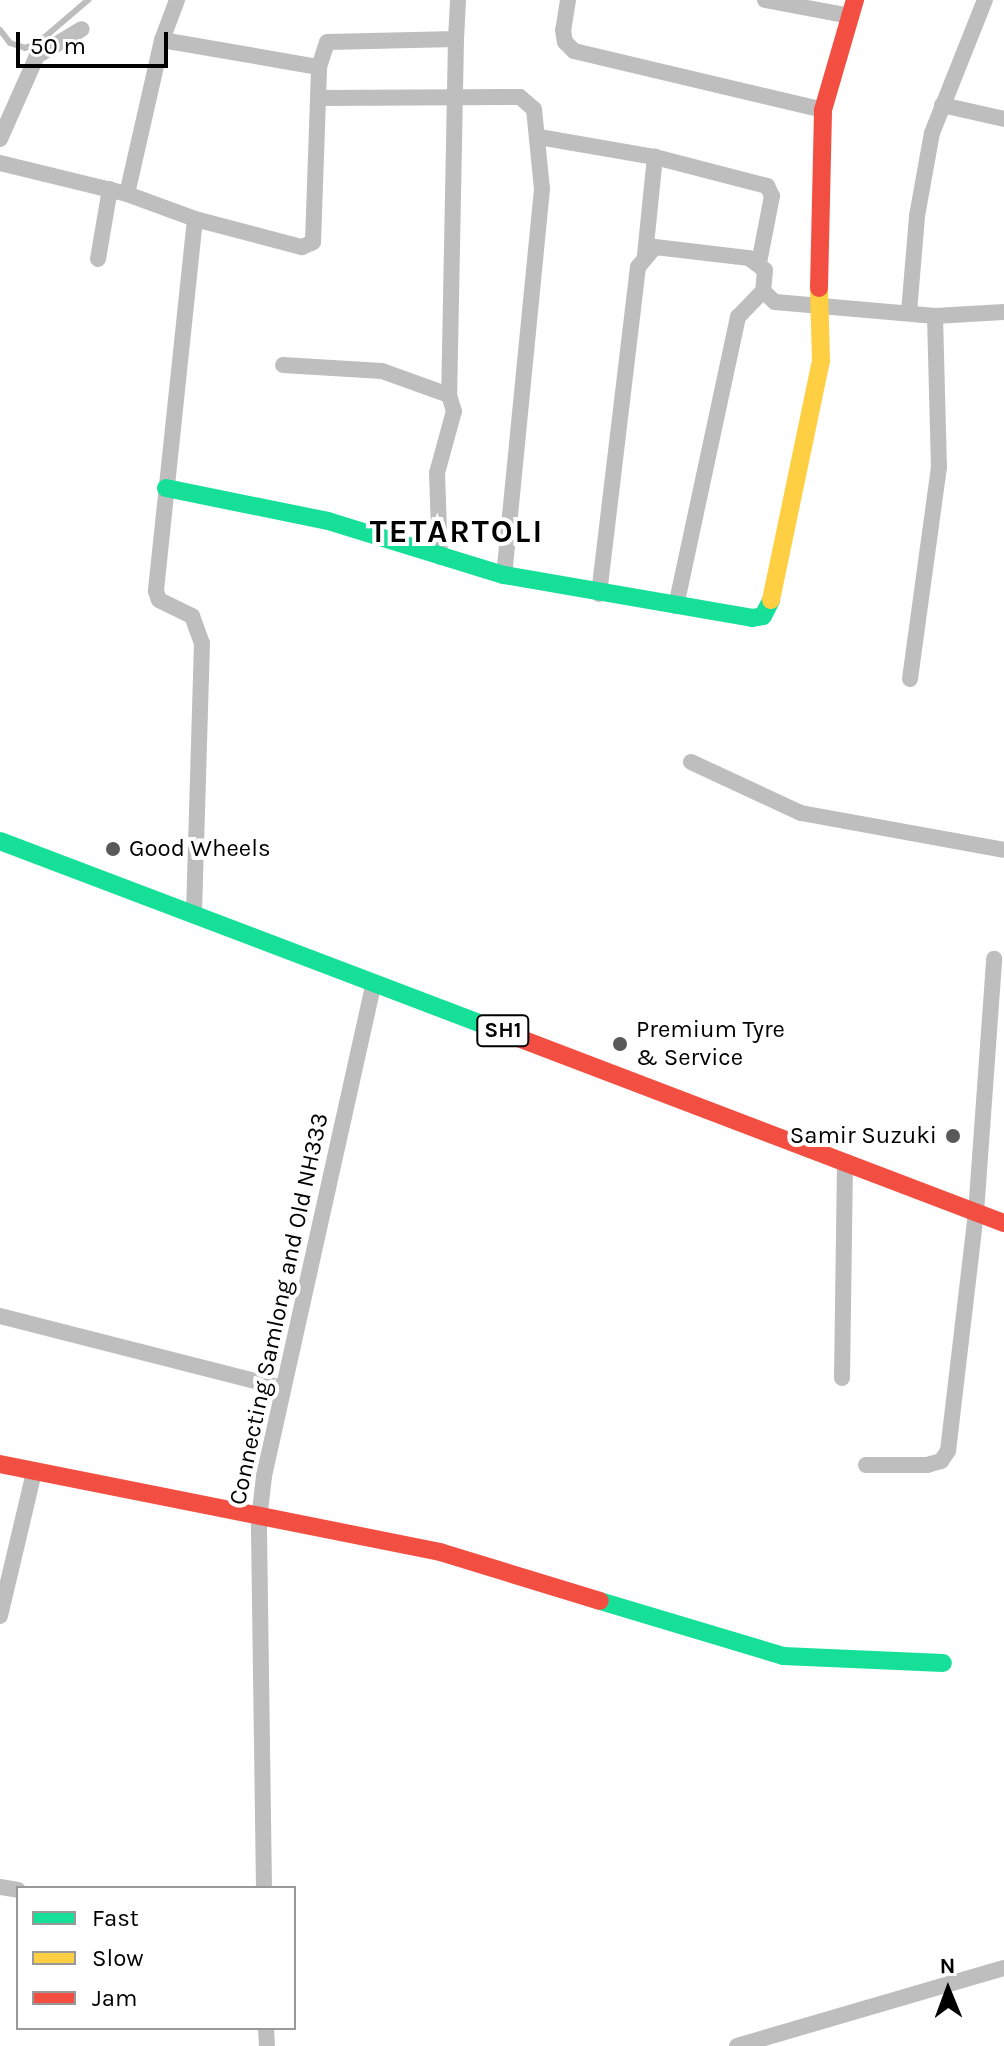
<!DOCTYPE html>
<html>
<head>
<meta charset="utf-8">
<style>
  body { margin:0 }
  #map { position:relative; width:1004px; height:2046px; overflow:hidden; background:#fff; font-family:Karla,sans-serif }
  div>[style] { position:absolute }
  .stream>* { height:6px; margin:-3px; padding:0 3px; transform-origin:3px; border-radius:3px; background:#bdbdbd }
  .street>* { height:16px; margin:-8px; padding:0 8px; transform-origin:8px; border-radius:8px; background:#bebebe }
  .fast>* { height:18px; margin:-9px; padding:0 9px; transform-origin:9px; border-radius:9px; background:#16e098 }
  .slow>* { height:18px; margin:-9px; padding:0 9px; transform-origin:9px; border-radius:9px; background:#ffcf43 }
  .jam>* { height:18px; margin:-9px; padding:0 9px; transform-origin:9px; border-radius:9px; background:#f24e42 }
  .dots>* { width:22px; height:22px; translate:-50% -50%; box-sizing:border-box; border:4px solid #fff; border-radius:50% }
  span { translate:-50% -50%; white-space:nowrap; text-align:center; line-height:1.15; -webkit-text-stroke:8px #fff; paint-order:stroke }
  .shield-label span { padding:2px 6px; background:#fff; border:2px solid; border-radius:6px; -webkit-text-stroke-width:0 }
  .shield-label { font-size:22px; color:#000; font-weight:700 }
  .poi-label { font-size:24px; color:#000 }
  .left { translate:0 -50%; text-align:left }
  .right { translate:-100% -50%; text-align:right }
  .street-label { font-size:24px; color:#000 }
  .district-label { font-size:32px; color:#000; font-weight:700; letter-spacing:2px }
  .legend { position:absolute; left:16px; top:1886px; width:280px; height:144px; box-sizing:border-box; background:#fff; border:2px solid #999; margin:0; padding:10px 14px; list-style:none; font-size:24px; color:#000 }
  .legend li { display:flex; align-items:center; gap:16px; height:40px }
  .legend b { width:40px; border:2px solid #999 }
  .north { position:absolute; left:908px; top:1950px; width:80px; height:80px; -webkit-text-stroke:6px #fff; paint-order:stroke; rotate:359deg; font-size:22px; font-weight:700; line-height:32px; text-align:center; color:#000 }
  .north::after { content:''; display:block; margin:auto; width:28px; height:36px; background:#000; clip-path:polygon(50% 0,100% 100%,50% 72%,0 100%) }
  .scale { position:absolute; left:16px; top:32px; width:152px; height:36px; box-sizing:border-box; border:4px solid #000; border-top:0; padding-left:10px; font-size:24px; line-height:28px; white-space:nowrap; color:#000; -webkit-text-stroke:6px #fff; paint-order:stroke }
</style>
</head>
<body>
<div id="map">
  <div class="stream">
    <div style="left:0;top:30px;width:16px;rotate:52deg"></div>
    <div style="left:10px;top:43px;width:16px;rotate:18deg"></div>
    <div style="left:25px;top:48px;width:15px;rotate:-23deg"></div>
    <div style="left:39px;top:42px;width:65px;rotate:-40.6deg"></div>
  </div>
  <div class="street">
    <div style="left:568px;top:0;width:30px;rotate:99deg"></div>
    <div style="left:563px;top:30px;width:12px;rotate:81deg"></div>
    <div style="left:565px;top:42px;width:13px;rotate:45deg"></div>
    <div style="left:574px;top:51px;width:256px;rotate:13.3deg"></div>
    <div style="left:765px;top:0;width:86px;rotate:10.7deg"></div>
    <div style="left:456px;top:39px;width:39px;rotate:-87deg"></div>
    <div style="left:162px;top:40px;width:159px;rotate:9.8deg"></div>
    <div style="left:319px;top:98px;width:201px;rotate:-0.3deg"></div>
    <div style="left:520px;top:97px;width:18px;rotate:41deg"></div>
    <div style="left:534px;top:109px;width:80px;rotate:84.3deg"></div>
    <div style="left:542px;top:189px;width:388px;rotate:95.6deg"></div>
    <div style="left:942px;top:105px;width:64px;rotate:12.7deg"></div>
    <div style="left:539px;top:137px;width:118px;rotate:9.8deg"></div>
    <div style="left:655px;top:157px;width:116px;rotate:14.5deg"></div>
    <div style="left:767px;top:186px;width:11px;rotate:63deg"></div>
    <div style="left:772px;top:196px;width:68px;rotate:101deg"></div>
    <div style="left:0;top:139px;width:91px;rotate:-66deg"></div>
    <div style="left:37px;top:56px;width:52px;rotate:-31deg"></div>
    <div style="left:0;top:163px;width:131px;rotate:13.7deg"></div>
    <div style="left:127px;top:194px;width:72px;rotate:20.2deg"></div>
    <div style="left:195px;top:219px;width:374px;rotate:96deg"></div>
    <div style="left:156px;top:591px;width:9px;rotate:72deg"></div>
    <div style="left:159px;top:600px;width:37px;rotate:26deg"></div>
    <div style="left:192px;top:616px;width:29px;rotate:70deg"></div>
    <div style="left:202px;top:643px;width:271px;rotate:91.7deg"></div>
    <div style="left:127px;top:194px;width:158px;rotate:-77.2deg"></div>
    <div style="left:162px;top:40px;width:43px;rotate:-69.4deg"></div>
    <div style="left:195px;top:219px;width:111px;rotate:14.7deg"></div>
    <div style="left:302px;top:247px;width:12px;rotate:-24deg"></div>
    <div style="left:313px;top:242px;width:175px;rotate:-88deg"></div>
    <div style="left:319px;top:67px;width:26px;rotate:-72deg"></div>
    <div style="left:327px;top:42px;width:129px;rotate:-1.3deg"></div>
    <div style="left:456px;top:39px;width:356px;rotate:91.1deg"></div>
    <div style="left:645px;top:255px;width:99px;rotate:-84.2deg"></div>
    <div style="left:98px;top:259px;width:71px;rotate:-80.3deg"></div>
    <div style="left:909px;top:312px;width:96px;rotate:-85.2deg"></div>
    <div style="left:917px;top:216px;width:84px;rotate:-79.8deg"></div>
    <div style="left:932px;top:133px;width:143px;rotate:-68.3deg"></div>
    <div style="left:935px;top:316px;width:69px;rotate:-3.3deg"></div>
    <div style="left:283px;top:365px;width:99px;rotate:3.5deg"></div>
    <div style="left:382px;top:371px;width:71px;rotate:19.7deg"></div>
    <div style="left:449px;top:395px;width:17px;rotate:73deg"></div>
    <div style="left:454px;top:411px;width:64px;rotate:105.3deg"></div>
    <div style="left:437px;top:473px;width:84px;rotate:88deg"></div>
    <div style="left:599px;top:594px;width:329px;rotate:-83.2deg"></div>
    <div style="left:638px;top:267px;width:26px;rotate:-50deg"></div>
    <div style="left:655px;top:247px;width:95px;rotate:6.7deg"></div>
    <div style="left:749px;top:258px;width:20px;rotate:37deg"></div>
    <div style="left:765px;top:270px;width:21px;rotate:95deg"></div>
    <div style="left:763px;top:291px;width:16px;rotate:43deg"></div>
    <div style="left:775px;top:302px;width:161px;rotate:5deg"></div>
    <div style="left:935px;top:316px;width:151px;rotate:88.5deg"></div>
    <div style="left:939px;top:467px;width:214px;rotate:97.8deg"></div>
    <div style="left:676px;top:606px;width:296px;rotate:-77.9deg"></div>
    <div style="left:738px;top:317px;width:36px;rotate:-46deg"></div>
    <div style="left:691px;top:762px;width:121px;rotate:24.9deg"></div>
    <div style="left:801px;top:813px;width:206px;rotate:10.3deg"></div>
    <div style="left:0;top:1316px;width:292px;rotate:14.3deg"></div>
    <div style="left:842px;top:1378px;width:215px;rotate:-89.2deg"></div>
    <div style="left:866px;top:1465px;width:61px"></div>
    <div style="left:927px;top:1465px;width:15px;rotate:-16deg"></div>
    <div style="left:941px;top:1461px;width:12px;rotate:-55deg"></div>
    <div style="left:948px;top:1451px;width:240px;rotate:-83.3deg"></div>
    <div style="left:976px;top:1213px;width:255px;rotate:-85.9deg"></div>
    <div style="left:0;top:1616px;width:148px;rotate:-76.7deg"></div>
    <div style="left:0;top:1887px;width:18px;rotate:9deg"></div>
    <div style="left:264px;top:1888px;width:368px;rotate:-90.8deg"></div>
    <div style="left:259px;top:1520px;width:44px;rotate:-83.5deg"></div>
    <div style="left:264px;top:1476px;width:506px;rotate:-77.45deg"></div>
    <div style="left:266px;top:2028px;width:18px;rotate:87deg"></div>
    <div style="left:737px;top:2046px;width:278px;rotate:-16.3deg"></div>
  </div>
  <div class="fast">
    <div style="left:166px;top:488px;width:165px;rotate:11.5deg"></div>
    <div style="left:328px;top:521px;width:184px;rotate:17.1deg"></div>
    <div style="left:504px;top:575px;width:252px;rotate:9.8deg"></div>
    <div style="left:752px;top:618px;width:11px;rotate:-10deg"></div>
    <div style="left:763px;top:616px;width:18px;rotate:-63deg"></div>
    <div style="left:0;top:841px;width:543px;rotate:20.8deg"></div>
    <div style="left:600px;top:1601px;width:191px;rotate:16.7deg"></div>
    <div style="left:783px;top:1656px;width:160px;rotate:2.5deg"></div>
  </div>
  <div class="slow">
    <div style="left:771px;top:600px;width:244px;rotate:-78.2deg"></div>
    <div style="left:821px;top:361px;width:73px;rotate:-91.6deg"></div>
  </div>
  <div class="jam">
    <div style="left:819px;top:288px;width:178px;rotate:-88.7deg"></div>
    <div style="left:823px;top:110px;width:115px;rotate:-73.8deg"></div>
    <div style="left:508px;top:1034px;width:531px;rotate:20.86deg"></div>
    <div style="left:0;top:1464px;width:449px;rotate:11.3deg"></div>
    <div style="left:440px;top:1552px;width:167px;rotate:17deg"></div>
  </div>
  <div class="dots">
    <div style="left:113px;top:849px;background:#595959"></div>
    <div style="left:620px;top:1044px;background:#595959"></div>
    <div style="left:953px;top:1136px;background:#595959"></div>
  </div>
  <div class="shield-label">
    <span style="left:503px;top:1031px">SH1</span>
  </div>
  <div class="poi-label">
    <span class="left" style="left:129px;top:849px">Good Wheels</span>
    <span class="left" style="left:636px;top:1044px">Premium Tyre<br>&amp; Service</span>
    <span class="right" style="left:937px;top:1136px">Samir Suzuki</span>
  </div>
  <div class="street-label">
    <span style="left:279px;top:1309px;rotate:-78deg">Connecting Samlong and Old NH333</span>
  </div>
  <div class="district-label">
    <span style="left:457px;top:532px">TETARTOLI</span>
  </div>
  <ul class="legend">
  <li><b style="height:10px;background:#16e098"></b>Fast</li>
  <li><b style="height:10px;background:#ffcf43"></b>Slow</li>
  <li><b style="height:10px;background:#f24e42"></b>Jam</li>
  </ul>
  <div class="north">N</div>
  <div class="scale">50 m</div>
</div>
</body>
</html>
